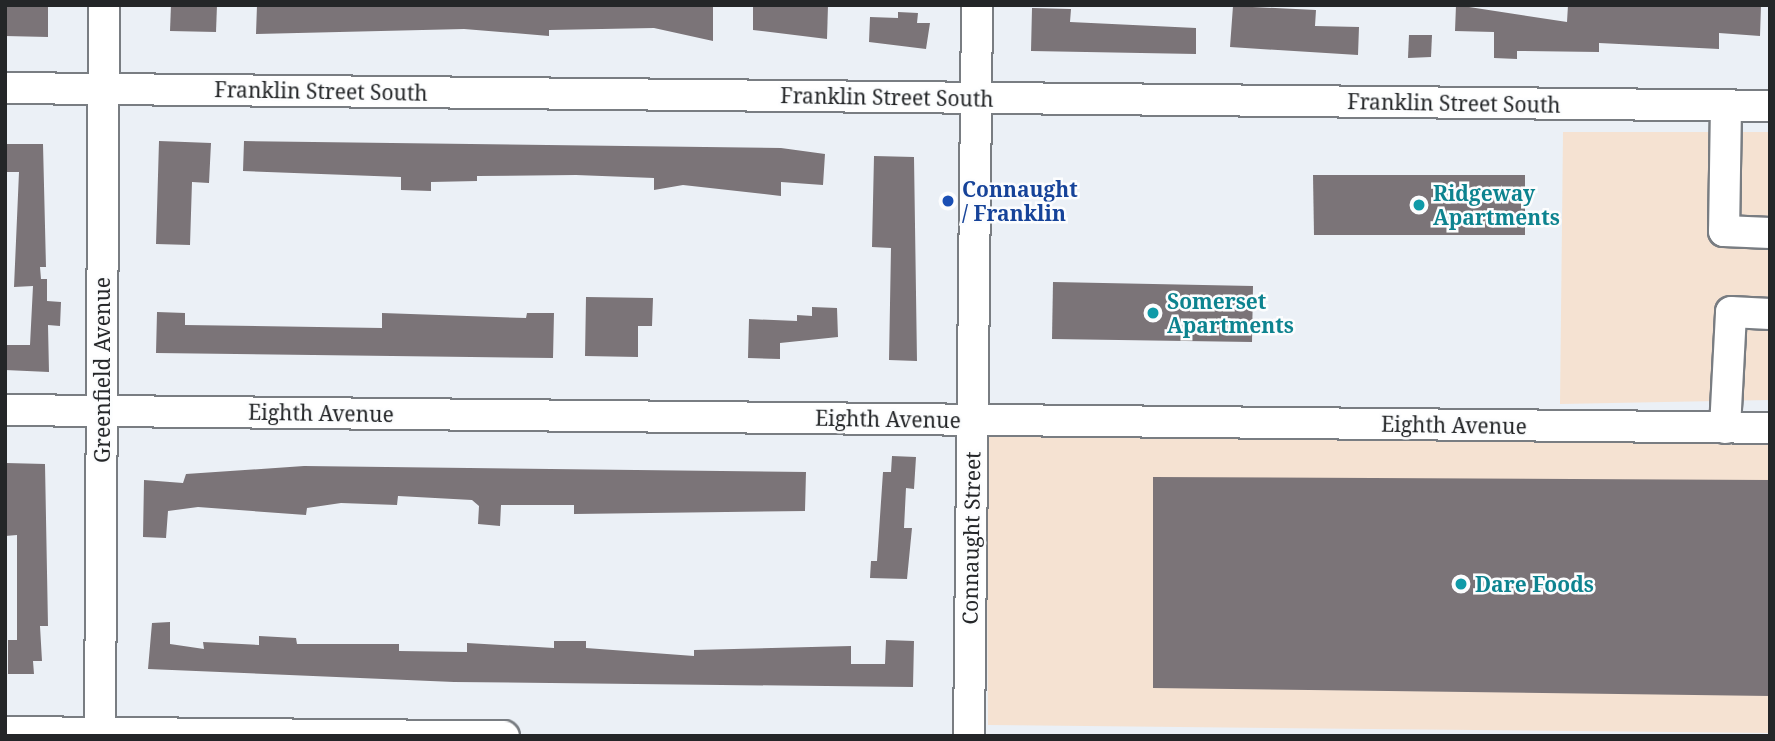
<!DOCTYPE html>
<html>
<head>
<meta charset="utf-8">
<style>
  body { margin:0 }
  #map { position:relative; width:1775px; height:741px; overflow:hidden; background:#ebf0f6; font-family:"Noto Serif",serif }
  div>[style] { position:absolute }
  .industrial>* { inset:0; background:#f5e2d2 }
  .building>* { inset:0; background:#7b7478 }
  .roads { filter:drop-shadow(2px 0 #797d82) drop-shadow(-2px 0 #797d82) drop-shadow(0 2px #797d82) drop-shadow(0 -2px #797d82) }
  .minor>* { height:30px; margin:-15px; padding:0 15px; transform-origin:15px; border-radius:15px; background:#fff }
  .dots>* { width:19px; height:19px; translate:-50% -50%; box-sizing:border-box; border:4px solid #fcfdfe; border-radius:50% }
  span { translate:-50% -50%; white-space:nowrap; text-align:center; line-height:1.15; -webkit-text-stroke:5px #fcfdfe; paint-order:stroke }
  .street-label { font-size:21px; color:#242628 }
  .transit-label { font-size:21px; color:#164399; font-weight:700 }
  .left { translate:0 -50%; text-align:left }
  .culture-label { font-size:21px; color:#0d838f; font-weight:700 }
  .frame { position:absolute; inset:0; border:7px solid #242628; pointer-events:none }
</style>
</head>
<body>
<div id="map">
  <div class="industrial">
    <div style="clip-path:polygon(1563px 132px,1770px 132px,1770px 400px,1560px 404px)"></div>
    <div style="clip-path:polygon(986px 432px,1770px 445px,1770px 733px,988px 725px)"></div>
  </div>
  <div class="building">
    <div style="clip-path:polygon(5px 5px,48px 5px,48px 37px,5px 36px)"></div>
    <div style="clip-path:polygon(171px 5px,217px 5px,216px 32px,170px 31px)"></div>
    <div style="clip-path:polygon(257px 5px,713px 5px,713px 41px,654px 28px,549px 30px,549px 36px,464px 29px,256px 34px)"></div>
    <div style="clip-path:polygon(753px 5px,828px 5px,827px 39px,753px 30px)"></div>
    <div style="clip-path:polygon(1456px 5px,1567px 22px,1568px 5px,1761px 5px,1760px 36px,1719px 33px,1719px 49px,1599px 43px,1599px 52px,1517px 51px,1517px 59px,1494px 58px,1494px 32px,1455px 31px)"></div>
    <div style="clip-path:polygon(1233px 6px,1316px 10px,1315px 26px,1359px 27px,1358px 55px,1230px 47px)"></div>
    <div style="clip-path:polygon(1032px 8px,1071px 9px,1070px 22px,1196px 28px,1196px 54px,1031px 51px)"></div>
    <div style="clip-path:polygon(898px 12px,918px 13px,917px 23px,930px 23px,926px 49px,869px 42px,870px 17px,898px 18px)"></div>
    <div style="clip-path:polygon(1409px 35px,1432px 35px,1431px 57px,1408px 58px)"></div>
    <div style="clip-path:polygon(159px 141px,211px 143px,209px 183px,192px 182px,190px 245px,156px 244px)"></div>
    <div style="clip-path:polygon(244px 141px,781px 148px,825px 154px,823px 185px,781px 182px,781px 196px,683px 185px,654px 190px,654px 178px,576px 175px,477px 176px,477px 181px,431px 182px,431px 191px,401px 190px,401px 177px,243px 171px)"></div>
    <div style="clip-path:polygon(5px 144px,43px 144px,46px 267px,40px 267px,41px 279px,47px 279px,47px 301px,61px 302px,60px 326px,48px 325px,49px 372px,5px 370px,5px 345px,30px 345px,33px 286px,14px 287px,19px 172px,5px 172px)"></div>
    <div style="clip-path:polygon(874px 156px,914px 157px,917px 361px,889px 360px,891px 248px,872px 247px)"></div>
    <div style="clip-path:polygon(1313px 175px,1525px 175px,1525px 235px,1314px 235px)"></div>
    <div style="clip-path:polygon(1053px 282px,1253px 286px,1252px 342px,1052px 339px)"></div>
    <div style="clip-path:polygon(586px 297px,653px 298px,652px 326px,638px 326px,638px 357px,585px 356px)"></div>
    <div style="clip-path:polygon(812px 307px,837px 308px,838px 337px,780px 343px,780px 359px,748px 358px,749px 319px,797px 321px,797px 315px,812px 316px)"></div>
    <div style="clip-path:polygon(157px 312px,185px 313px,185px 325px,382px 328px,382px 313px,526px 318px,527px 313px,554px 313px,553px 358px,156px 353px)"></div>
    <div style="clip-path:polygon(892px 456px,916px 457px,914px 489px,906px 488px,904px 528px,912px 528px,907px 579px,870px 578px,871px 561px,877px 561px,883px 472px,891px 472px)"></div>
    <div style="clip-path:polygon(6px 463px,45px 464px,48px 626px,40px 626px,42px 661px,33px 661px,34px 674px,8px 674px,8px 640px,17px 640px,17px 535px,5px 536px)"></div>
    <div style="clip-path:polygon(304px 466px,806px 472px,805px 511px,574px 514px,574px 505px,501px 505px,500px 526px,478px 524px,479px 506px,472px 500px,398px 496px,397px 505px,341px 503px,307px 508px,306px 515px,198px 507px,168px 511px,166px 538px,143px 537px,144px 480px,183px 483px,186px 474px)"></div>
    <div style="clip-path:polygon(1153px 477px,1770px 480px,1770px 696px,1153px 688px)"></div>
    <div style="clip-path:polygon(170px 622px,170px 644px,204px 649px,203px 642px,259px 645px,259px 636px,296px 638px,297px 644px,399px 644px,399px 651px,467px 652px,467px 643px,554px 648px,554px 641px,586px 641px,586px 648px,694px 656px,694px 650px,851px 646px,851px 664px,885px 664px,886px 640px,914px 641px,913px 687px,454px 682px,148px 669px,152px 623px)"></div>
  </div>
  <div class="roads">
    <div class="minor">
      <div style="left:5px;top:88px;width:1765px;rotate:0.58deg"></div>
      <div style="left:1726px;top:106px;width:125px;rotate:90.9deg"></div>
      <div style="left:1724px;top:231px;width:46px;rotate:2.5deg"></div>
      <div style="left:5px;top:410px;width:1765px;rotate:0.58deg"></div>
      <div style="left:1725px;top:428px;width:116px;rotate:-87deg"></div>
      <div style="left:1731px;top:312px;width:39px;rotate:3deg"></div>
      <div style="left:5px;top:732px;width:499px;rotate:0.5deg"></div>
      <div style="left:100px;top:736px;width:731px;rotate:-89.69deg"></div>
      <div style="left:969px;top:736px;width:731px;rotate:-89.37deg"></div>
    </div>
  </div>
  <div class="dots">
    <div style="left:948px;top:201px;background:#1a4fb4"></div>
    <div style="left:1419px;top:205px;background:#0f9aa8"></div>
    <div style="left:1153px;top:313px;background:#0f9aa8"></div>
    <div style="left:1461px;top:584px;background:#0f9aa8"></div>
  </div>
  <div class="street-label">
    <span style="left:321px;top:91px;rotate:1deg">Franklin Street South</span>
    <span style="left:887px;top:97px;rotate:1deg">Franklin Street South</span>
    <span style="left:1454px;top:103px;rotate:1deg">Franklin Street South</span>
    <span style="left:102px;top:370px;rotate:-90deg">Greenfield Avenue</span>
    <span style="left:321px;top:413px;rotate:1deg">Eighth Avenue</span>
    <span style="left:888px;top:419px;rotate:1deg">Eighth Avenue</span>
    <span style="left:1454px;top:425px;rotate:1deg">Eighth Avenue</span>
    <span style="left:971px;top:538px;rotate:-89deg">Connaught Street</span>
  </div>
  <div class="transit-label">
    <span class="left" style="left:962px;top:201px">Connaught<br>/ Franklin</span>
  </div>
  <div class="culture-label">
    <span class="left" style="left:1433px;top:205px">Ridgeway<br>Apartments</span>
    <span class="left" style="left:1167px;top:313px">Somerset<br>Apartments</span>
    <span class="left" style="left:1475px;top:584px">Dare Foods</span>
  </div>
  <div class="frame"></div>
</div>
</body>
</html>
